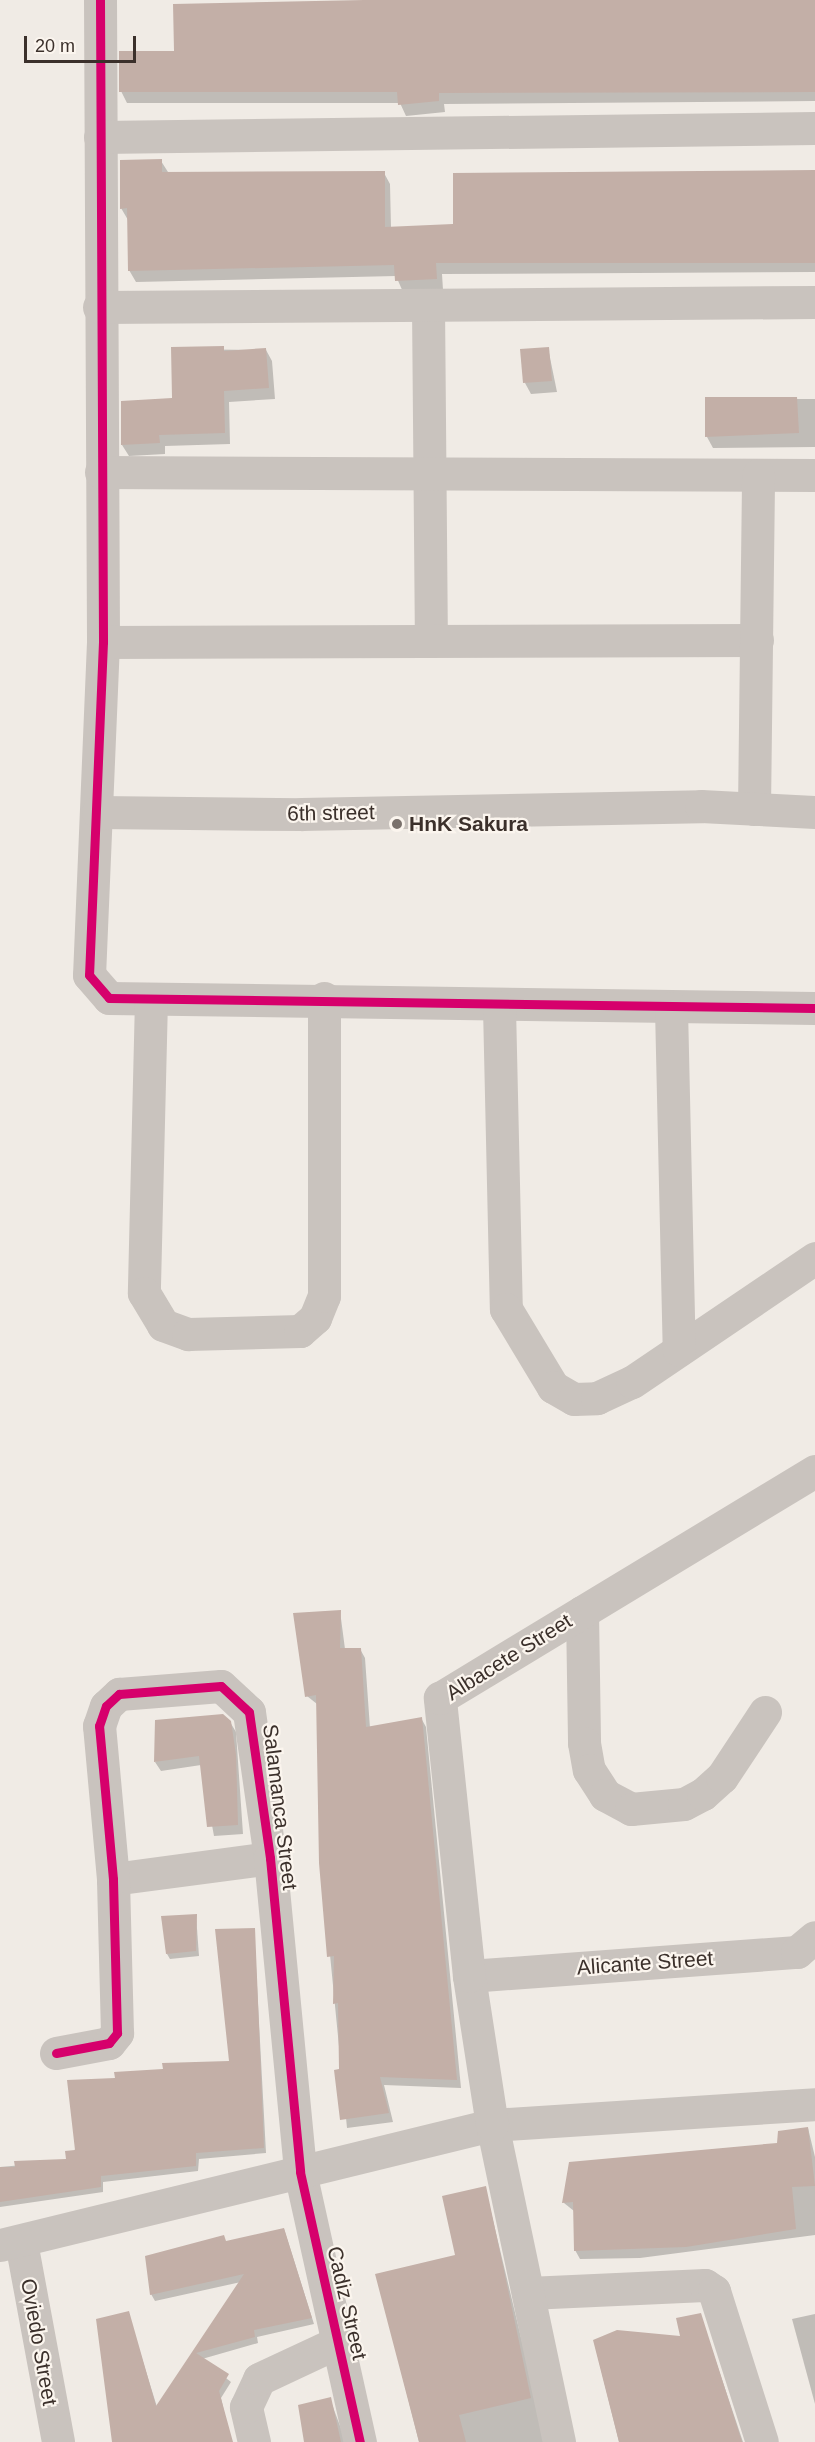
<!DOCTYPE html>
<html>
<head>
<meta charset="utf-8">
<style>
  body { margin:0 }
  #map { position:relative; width:815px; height:2442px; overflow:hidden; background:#f0ebe5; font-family:Arial,sans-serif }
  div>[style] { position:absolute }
  .shadow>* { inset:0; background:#0003 }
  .building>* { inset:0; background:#c3afa7 }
  .street>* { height:33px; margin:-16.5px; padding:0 16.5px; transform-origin:16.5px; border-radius:16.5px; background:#c9c3be }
  .cycleway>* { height:9px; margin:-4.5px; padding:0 4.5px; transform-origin:4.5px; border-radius:4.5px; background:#d6006c }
  .dots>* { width:16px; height:16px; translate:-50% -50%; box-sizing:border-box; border:3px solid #fbf5ee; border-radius:50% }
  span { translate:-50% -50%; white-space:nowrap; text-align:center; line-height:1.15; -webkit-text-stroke:4.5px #fbf5ee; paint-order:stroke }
  .street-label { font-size:21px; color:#3b302b }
  .poi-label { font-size:21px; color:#3b302b; font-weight:700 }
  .left { translate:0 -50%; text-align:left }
  .scale { position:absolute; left:24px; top:36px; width:112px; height:27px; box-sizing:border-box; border:3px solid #3b302b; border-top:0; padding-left:8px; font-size:18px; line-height:21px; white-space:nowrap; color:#3b302b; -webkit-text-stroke:4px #fbf5ee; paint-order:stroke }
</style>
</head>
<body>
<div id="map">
  <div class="shadow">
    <div style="clip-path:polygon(815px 0,815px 101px,444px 104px,445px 112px,406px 116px,400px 103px,127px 103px,121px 91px,175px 52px)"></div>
    <div style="clip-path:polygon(161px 161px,168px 172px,384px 173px,390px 184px,391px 228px,455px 225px,815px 175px,815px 272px,442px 274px,443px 290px,403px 292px,396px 276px,136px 282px,129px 270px,128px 220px,121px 208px)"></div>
    <div style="clip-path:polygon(548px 348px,557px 392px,531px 394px,525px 383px)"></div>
    <div style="clip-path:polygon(172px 349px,266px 350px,272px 361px,275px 399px,229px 402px,230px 444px,165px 446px,165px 454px,129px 456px,122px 445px,173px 399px)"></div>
    <div style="clip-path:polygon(706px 399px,815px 399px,815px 447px,713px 448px,707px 437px)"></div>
    <div style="clip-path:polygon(340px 1611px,345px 1649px,360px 1649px,365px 1658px,370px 1728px,421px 1718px,426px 1727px,461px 2088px,384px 2085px,393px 2122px,347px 2128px,321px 1863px,317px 1704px,307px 1696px)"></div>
    <div style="clip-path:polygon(230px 1722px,236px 1732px,243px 1834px,214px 1836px,201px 1765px,161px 1771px,155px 1762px)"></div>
    <div style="clip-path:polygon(196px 1915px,199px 1956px,170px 1959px,167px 1954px)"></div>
    <div style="clip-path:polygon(254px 1929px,266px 2153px,199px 2159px,198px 2171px,103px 2182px,103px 2192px,0 2207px,0 2167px,68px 2161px,116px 2080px,231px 2062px)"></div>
    <div style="clip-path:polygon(808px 2128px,815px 2157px,815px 2235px,640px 2258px,580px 2259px,575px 2250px,574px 2211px,564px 2203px,570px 2163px,779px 2144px)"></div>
    <div style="clip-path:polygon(485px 2187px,546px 2442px,419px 2442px,377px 2275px,457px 2256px)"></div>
    <div style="clip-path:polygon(284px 2229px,314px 2324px,257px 2337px,258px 2343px,202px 2359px,231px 2382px,221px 2398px,231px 2442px,115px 2442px,128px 2313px,157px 2407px,241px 2282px,155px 2301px,151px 2294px,227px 2243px)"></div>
    <div style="clip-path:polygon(700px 2314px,743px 2442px,619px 2442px,594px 2341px,681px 2338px)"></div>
    <div style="clip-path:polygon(815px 2314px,815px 2404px,792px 2319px)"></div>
    <div style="clip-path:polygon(330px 2399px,346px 2442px,305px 2442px)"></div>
  </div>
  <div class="building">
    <div style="clip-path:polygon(364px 0,815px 0,815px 92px,439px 93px,439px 101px,398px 105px,397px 92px,119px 92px,119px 51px,174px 51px,173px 4px)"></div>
    <div style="clip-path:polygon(162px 159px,162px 172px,385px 171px,385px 227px,453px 224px,453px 173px,815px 170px,815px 263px,436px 263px,437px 279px,395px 281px,394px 265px,128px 271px,127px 208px,120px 209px,120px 160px)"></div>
    <div style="clip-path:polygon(224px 346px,224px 351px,266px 348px,269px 388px,224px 391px,225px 433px,159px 435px,160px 443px,121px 445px,121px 401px,172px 398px,171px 347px)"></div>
    <div style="clip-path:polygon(549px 347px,552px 381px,523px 383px,520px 349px)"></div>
    <div style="clip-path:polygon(705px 397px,797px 397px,799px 433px,705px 437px)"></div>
    <div style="clip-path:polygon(341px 1610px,340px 1648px,361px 1648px,366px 1727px,422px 1717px,457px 2080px,380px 2077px,389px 2113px,340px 2120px,334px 2070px,339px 2069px,338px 2003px,333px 2004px,334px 1956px,327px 1957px,319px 1863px,316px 1695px,305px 1697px,293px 1613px)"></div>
    <div style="clip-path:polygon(223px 1714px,231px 1721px,236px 1755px,238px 1825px,207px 1827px,199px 1756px,154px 1762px,155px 1720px)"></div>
    <div style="clip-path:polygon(197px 1914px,196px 1951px,166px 1954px,161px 1916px)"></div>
    <div style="clip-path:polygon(255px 1928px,264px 2148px,196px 2153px,196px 2166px,101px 2176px,101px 2187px,0 2202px,0 2167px,15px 2167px,14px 2161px,66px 2159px,65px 2151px,75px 2150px,67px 2080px,115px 2078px,114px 2072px,163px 2069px,162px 2063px,229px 2061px,215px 1929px)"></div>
    <div style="clip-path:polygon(808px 2127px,815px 2186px,792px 2187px,796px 2229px,686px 2247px,574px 2251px,573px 2202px,562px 2203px,569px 2162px,777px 2143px,778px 2131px)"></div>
    <div style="clip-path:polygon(486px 2186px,531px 2398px,459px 2415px,466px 2442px,419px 2442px,375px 2274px,455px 2255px,442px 2196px)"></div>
    <div style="clip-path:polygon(284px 2228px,312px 2318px,254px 2330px,255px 2337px,196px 2353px,229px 2374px,219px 2391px,233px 2442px,112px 2442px,96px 2319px,129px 2311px,156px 2406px,244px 2274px,150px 2295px,145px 2256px,224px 2235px,226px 2241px)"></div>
    <div style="clip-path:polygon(701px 2313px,742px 2442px,619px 2442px,593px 2340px,617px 2330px,680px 2336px,676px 2318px)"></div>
    <div style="clip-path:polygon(331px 2397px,341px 2442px,304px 2442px,298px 2405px)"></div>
  </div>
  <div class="street">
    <div style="left:100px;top:0;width:642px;rotate:89.73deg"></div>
    <div style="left:103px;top:642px;width:333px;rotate:92.4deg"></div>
    <div style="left:89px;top:975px;width:30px;rotate:49deg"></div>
    <div style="left:109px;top:998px;width:706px;rotate:0.81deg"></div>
    <div style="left:100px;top:137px;width:715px;rotate:-0.72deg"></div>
    <div style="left:428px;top:305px;width:336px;rotate:89.5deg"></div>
    <div style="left:99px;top:307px;width:716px;rotate:-0.4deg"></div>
    <div style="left:101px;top:472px;width:714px;rotate:0.24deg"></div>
    <div style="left:103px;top:642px;width:654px;rotate:-0.18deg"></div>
    <div style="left:754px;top:809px;width:334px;rotate:-89.3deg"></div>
    <div style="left:98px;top:812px;width:203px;rotate:0.6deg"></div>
    <div style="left:301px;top:814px;width:400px;rotate:-1.1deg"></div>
    <div style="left:701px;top:806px;width:114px;rotate:3deg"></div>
    <div style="left:151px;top:999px;width:294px;rotate:91.4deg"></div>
    <div style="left:144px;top:1293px;width:37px;rotate:59deg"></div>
    <div style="left:163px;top:1325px;width:27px;rotate:20deg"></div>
    <div style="left:188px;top:1334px;width:112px;rotate:-1.5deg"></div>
    <div style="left:300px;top:1331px;width:20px;rotate:-41deg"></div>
    <div style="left:315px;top:1318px;width:24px;rotate:-68deg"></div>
    <div style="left:324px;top:1296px;width:298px;rotate:-90deg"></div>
    <div style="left:499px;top:1007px;width:302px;rotate:88.7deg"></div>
    <div style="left:506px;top:1309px;width:91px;rotate:58.9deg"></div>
    <div style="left:553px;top:1387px;width:24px;rotate:30deg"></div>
    <div style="left:574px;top:1399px;width:23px;rotate:-2deg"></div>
    <div style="left:597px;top:1398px;width:38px;rotate:-25deg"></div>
    <div style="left:632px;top:1382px;width:221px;rotate:-34.1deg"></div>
    <div style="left:671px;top:1008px;width:342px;rotate:88.7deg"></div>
    <div style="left:582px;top:1612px;width:131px;rotate:89.1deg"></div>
    <div style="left:584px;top:1743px;width:27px;rotate:80deg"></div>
    <div style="left:589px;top:1770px;width:30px;rotate:57deg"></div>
    <div style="left:605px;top:1795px;width:30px;rotate:28deg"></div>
    <div style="left:631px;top:1809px;width:53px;rotate:-5.4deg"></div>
    <div style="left:684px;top:1804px;width:21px;rotate:-28deg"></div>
    <div style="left:703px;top:1794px;width:25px;rotate:-42deg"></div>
    <div style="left:722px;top:1777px;width:78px;rotate:-56.5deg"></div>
    <div style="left:113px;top:1879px;width:158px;rotate:-7.6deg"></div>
    <div style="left:469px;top:1976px;width:329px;rotate:-4.2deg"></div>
    <div style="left:797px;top:1952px;width:23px;rotate:-40deg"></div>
    <div style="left:56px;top:2053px;width:54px;rotate:-10.7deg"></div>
    <div style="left:109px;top:2043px;width:13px;rotate:-51deg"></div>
    <div style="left:117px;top:2033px;width:154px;rotate:-91.5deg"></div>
    <div style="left:113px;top:1879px;width:154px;rotate:-95.2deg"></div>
    <div style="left:99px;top:1726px;width:21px;rotate:-71deg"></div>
    <div style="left:106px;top:1706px;width:18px;rotate:-43deg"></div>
    <div style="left:119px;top:1694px;width:102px;rotate:-4.5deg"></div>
    <div style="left:221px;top:1686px;width:38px;rotate:43deg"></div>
    <div style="left:249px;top:1712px;width:148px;rotate:81.8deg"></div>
    <div style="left:270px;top:1858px;width:315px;rotate:84.5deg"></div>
    <div style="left:300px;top:2172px;width:277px;rotate:77.5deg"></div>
    <div style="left:21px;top:2242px;width:203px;rotate:79.5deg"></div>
    <div style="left:0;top:2245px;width:506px;rotate:-13.71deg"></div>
    <div style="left:492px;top:2125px;width:324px;rotate:-3.7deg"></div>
    <div style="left:528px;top:2293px;width:177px;rotate:-2.6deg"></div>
    <div style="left:705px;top:2285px;width:11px;rotate:34deg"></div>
    <div style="left:714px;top:2291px;width:158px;rotate:72.4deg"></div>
    <div style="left:254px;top:2442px;width:36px;rotate:-103deg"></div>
    <div style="left:246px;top:2407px;width:31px;rotate:-65deg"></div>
    <div style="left:259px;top:2379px;width:87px;rotate:-25.1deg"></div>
    <div style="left:559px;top:2442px;width:324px;rotate:-101.9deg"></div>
    <div style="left:492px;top:2125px;width:151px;rotate:-98.8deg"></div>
    <div style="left:469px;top:1976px;width:280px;rotate:-96deg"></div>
    <div style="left:440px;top:1698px;width:438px;rotate:-31.2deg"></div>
  </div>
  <div class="cycleway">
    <div style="left:100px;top:0;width:642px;rotate:89.73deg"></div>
    <div style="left:103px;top:642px;width:333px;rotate:92.4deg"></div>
    <div style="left:89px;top:975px;width:30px;rotate:49deg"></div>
    <div style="left:109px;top:998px;width:706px;rotate:0.81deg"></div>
    <div style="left:56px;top:2053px;width:54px;rotate:-10.7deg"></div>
    <div style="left:109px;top:2043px;width:13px;rotate:-51deg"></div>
    <div style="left:117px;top:2033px;width:154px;rotate:-91.5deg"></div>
    <div style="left:113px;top:1879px;width:154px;rotate:-95.2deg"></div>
    <div style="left:99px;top:1726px;width:21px;rotate:-71deg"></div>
    <div style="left:106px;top:1706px;width:18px;rotate:-43deg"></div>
    <div style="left:119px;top:1694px;width:102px;rotate:-4.5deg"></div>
    <div style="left:221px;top:1686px;width:38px;rotate:43deg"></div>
    <div style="left:249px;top:1712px;width:148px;rotate:81.8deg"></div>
    <div style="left:270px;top:1858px;width:315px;rotate:84.5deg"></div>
    <div style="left:300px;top:2172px;width:277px;rotate:77.5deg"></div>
  </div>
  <div class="dots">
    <div style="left:397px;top:824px;background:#7a716c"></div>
  </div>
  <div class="street-label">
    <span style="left:331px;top:813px;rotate:-1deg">6th street</span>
    <span style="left:509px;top:1657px;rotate:-32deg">Albacete Street</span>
    <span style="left:280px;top:1807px;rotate:83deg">Salamanca Street</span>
    <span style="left:645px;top:1963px;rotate:-4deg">Alicante Street</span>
    <span style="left:347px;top:2303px;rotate:77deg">Cadiz Street</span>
    <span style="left:39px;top:2342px;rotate:80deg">Oviedo Street</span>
  </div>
  <div class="poi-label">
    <span class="left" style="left:409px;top:824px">HnK Sakura</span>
  </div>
  <div class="scale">20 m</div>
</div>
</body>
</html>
